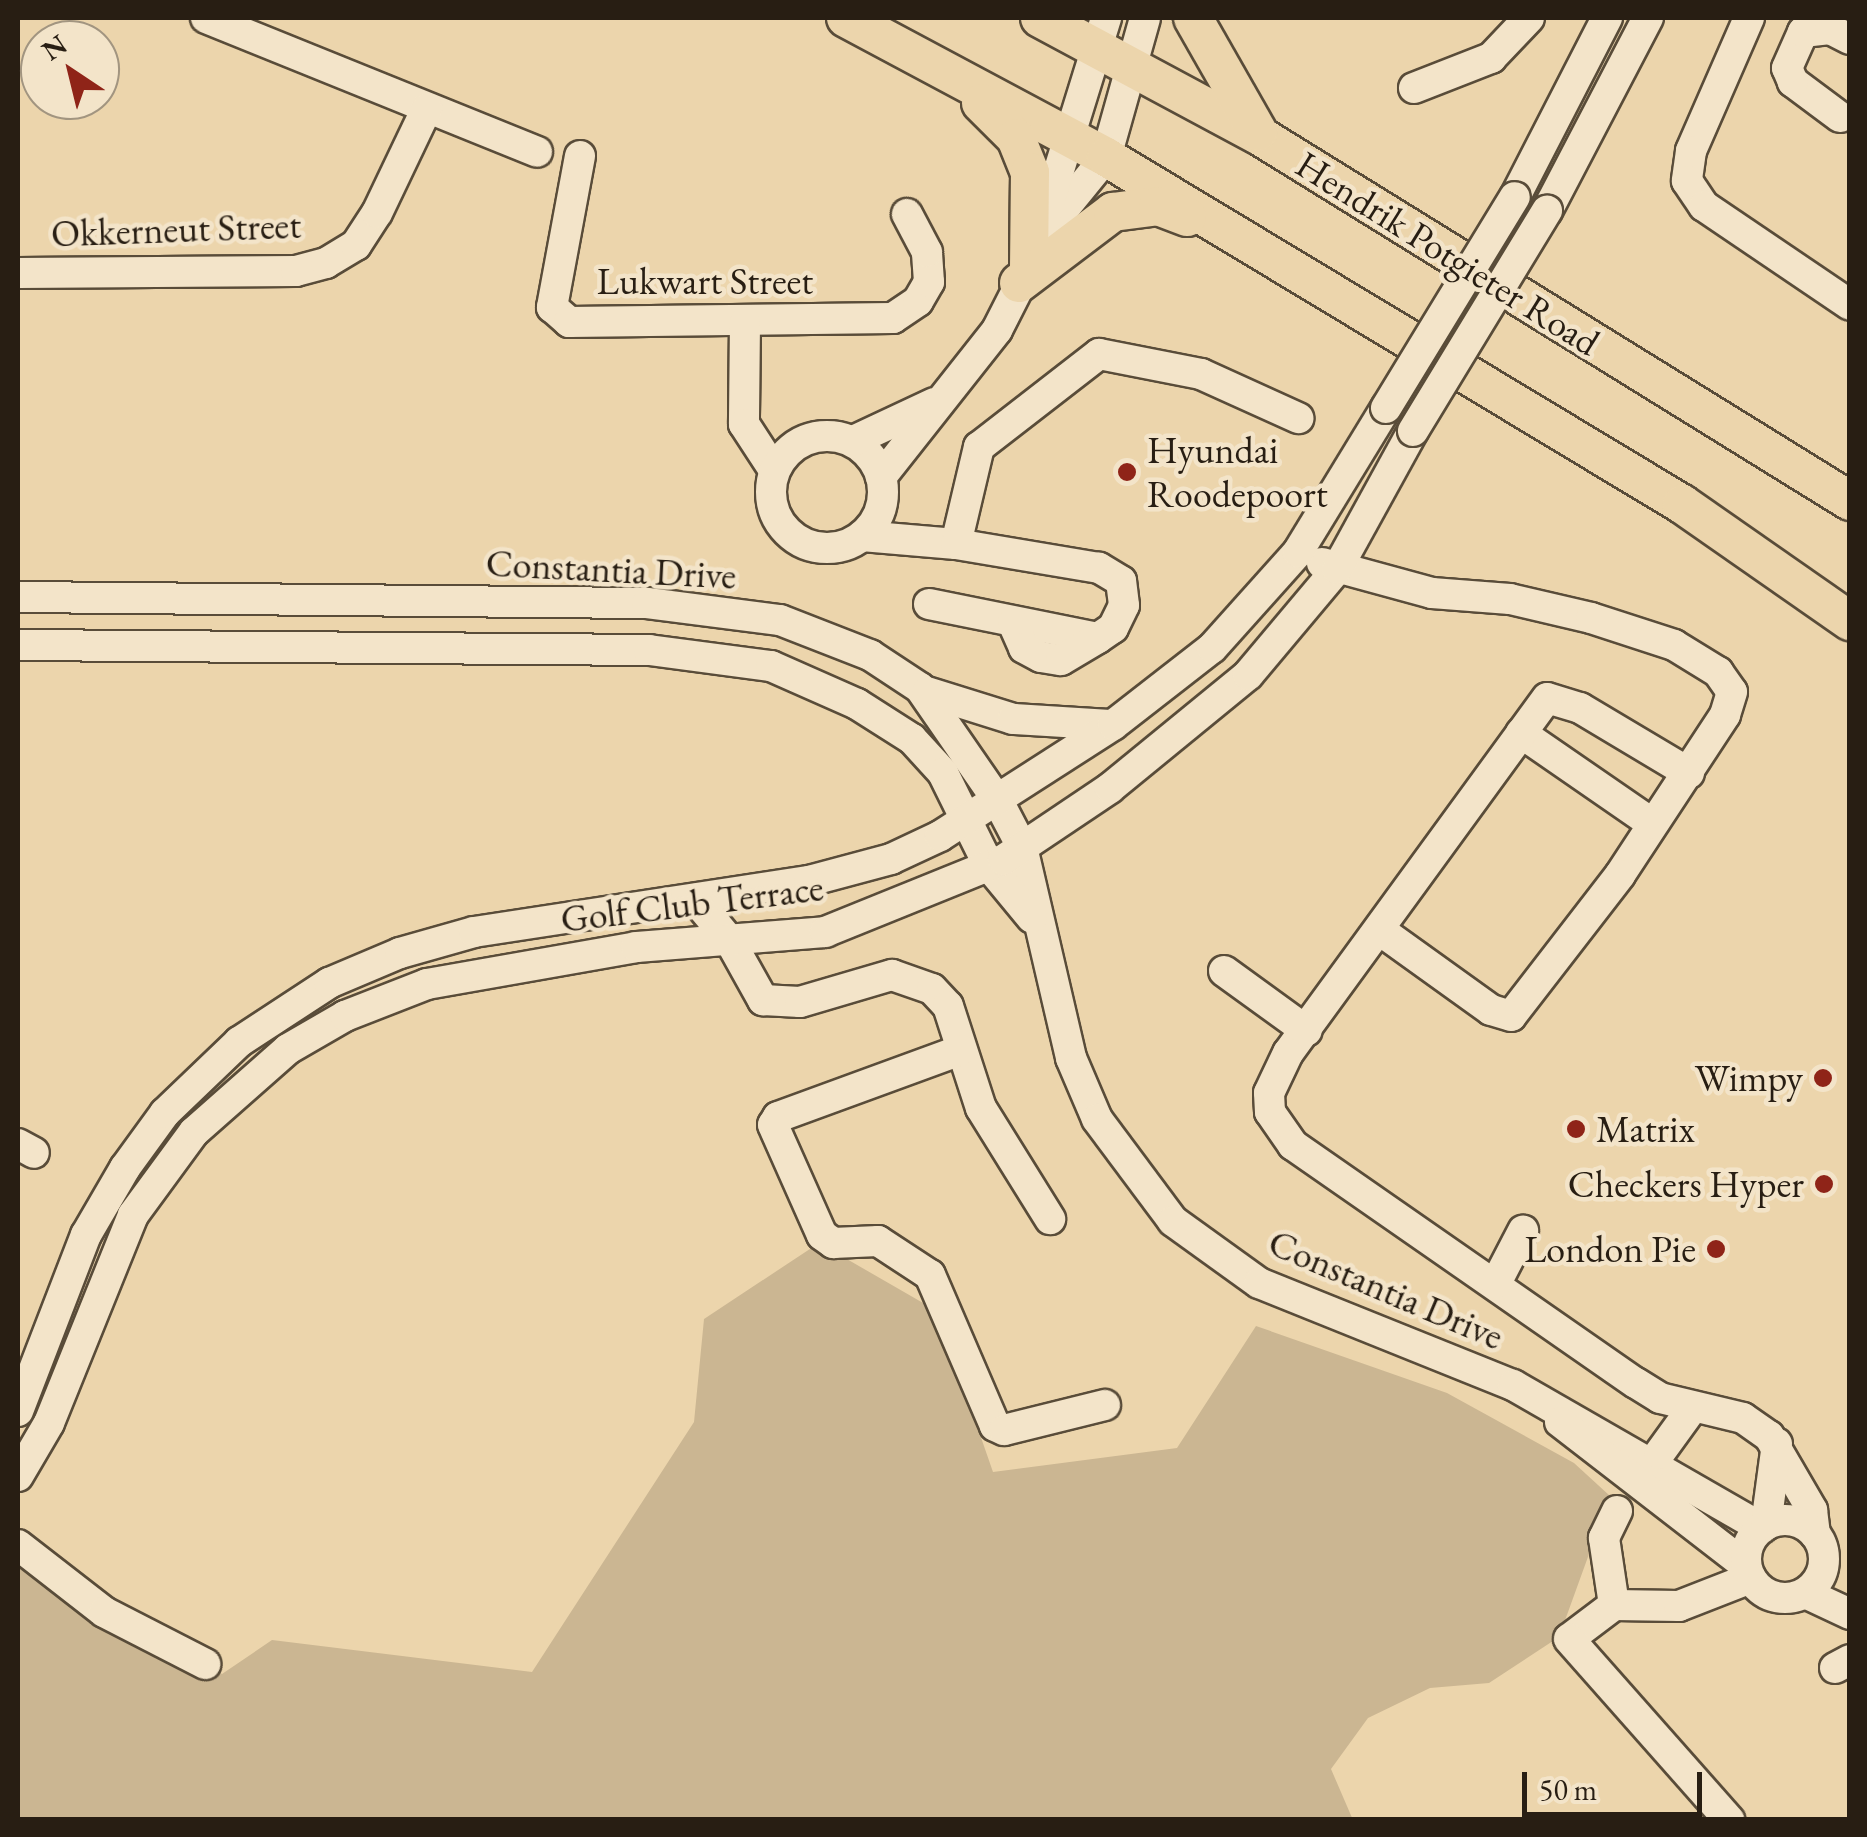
<!DOCTYPE html>
<html>
<head>
<meta charset="utf-8">
<style>
  body { margin:0 }
  #map { position:relative; width:1867px; height:1837px; overflow:hidden; background:#ecd5ac; font-family:"EB Garamond",serif }
  div>[style] { position:absolute }
  .green>* { inset:0; background:#cbb692 }
  .roads { filter:drop-shadow(2px 0 #594c39) drop-shadow(-2px 0 #594c39) drop-shadow(0 2px #594c39) drop-shadow(0 -2px #594c39) }
  .minor>* { height:30px; margin:-15px; padding:0 15px; transform-origin:15px; border-radius:15px; background:#f3e4c9 }
  .minor>.ring { margin:-15px; padding:0; box-sizing:content-box; background:none; border:30px solid #f3e4c9; border-radius:50% }
  .major>* { height:38px; margin:-19px; padding:0 19px; transform-origin:19px; border-radius:19px; background:#ecd5ac }
  .bridges { filter:drop-shadow(2px 0 #594c39) drop-shadow(-2px 0 #594c39) drop-shadow(0 2px #594c39) drop-shadow(0 -2px #594c39) }
  .minor-bridge>* { height:30px; margin:-15px; padding:0 15px; transform-origin:15px; border-radius:15px; background:#f3e4c9 }
  .dots>* { width:28px; height:28px; translate:-50% -50%; box-sizing:border-box; border:5px solid #f3e4c9; border-radius:50% }
  span { translate:-50% -50%; white-space:nowrap; text-align:center; line-height:1.15; -webkit-text-stroke:9px #f3e4c9; paint-order:stroke }
  .street-label { font-size:38px; color:#281e13 }
  .poi-label { font-size:38px; color:#281e13 }
  .left { translate:0 -50%; text-align:left }
  .right { translate:-100% -50%; text-align:right }
  .frame { position:absolute; inset:0; border:20px solid #281e13; pointer-events:none }
  .north { position:absolute; left:20px; top:20px; width:100px; height:100px; box-sizing:border-box; background:#f3e4c9; border:2px solid #a29580; border-radius:50%; rotate:325deg; font-size:28px; font-weight:700; line-height:40px; text-align:center; color:#281e13 }
  .north::after { content:''; display:block; margin:auto; width:35px; height:45px; background:#8f2418; clip-path:polygon(50% 0,100% 100%,50% 72%,0 100%) }
  .scale { position:absolute; left:1522px; top:1772px; width:180px; height:45px; box-sizing:border-box; border:5px solid #281e13; border-top:0; padding-left:12px; font-size:30px; line-height:35px; white-space:nowrap; color:#281e13; -webkit-text-stroke:8px #f3e4c9; paint-order:stroke }
</style>
</head>
<body>
<div id="map">
  <div class="green">
    <div style="clip-path:polygon(819px 1243px,937px 1311px,993px 1472px,1177px 1448px,1256px 1326px,1447px 1393px,1574px 1463px,1610px 1496px,1559px 1637px,1489px 1683px,1430px 1688px,1368px 1718px,1331px 1769px,1353px 1820px,18px 1819px,18px 1546px,222px 1674px,272px 1640px,532px 1672px,694px 1422px,704px 1319px)"></div>
  </div>
  <div class="roads">
    <div class="minor">
      <div style="left:206px;top:18px;width:357px;rotate:22deg"></div>
      <div style="left:1749px;top:18px;width:145px;rotate:113.6deg"></div>
      <div style="left:1691px;top:151px;width:30px;rotate:98deg"></div>
      <div style="left:1687px;top:181px;width:30px;rotate:56deg"></div>
      <div style="left:1704px;top:206px;width:176px;rotate:34.1deg"></div>
      <div style="left:1414px;top:88px;width:83px;rotate:-21.3deg"></div>
      <div style="left:1491px;top:58px;width:55px;rotate:-46.5deg"></div>
      <div style="left:1840px;top:117px;width:59px;rotate:-143.3deg"></div>
      <div style="left:1793px;top:82px;width:15px;rotate:-113deg"></div>
      <div style="left:1787px;top:68px;width:39px;rotate:-66deg"></div>
      <div style="left:1803px;top:32px;width:27px;rotate:-6deg"></div>
      <div style="left:1830px;top:29px;width:22px;rotate:27deg"></div>
      <div style="left:580px;top:156px;width:154px;rotate:100.5deg"></div>
      <div style="left:552px;top:307px;width:23px;rotate:41deg"></div>
      <div style="left:569px;top:322px;width:324px;rotate:-0.7deg"></div>
      <div style="left:893px;top:318px;width:30px;rotate:-34deg"></div>
      <div style="left:918px;top:301px;width:22px;rotate:-60deg"></div>
      <div style="left:929px;top:282px;width:30px;rotate:-94deg"></div>
      <div style="left:927px;top:252px;width:43px;rotate:-117.8deg"></div>
      <div style="left:1515px;top:197px;width:201px;rotate:-62.8deg"></div>
      <div style="left:1547px;top:211px;width:218px;rotate:-62.4deg"></div>
      <div style="left:1045px;top:232px;width:97px;rotate:-50.9deg"></div>
      <div style="left:1106px;top:157px;width:144px;rotate:-74.3deg"></div>
      <div style="left:18px;top:273px;width:278px;rotate:-0.4deg"></div>
      <div style="left:296px;top:271px;width:31px;rotate:-15deg"></div>
      <div style="left:326px;top:263px;width:35px;rotate:-31deg"></div>
      <div style="left:356px;top:245px;width:38px;rotate:-57deg"></div>
      <div style="left:377px;top:213px;width:116px;rotate:-64.5deg"></div>
      <div style="left:745px;top:322px;width:102px;rotate:90.6deg"></div>
      <div style="left:744px;top:424px;width:55px;rotate:56.9deg"></div>
      <div class="ring" style="left:771px;top:436px;width:82px;height:82px"></div>
      <div style="left:853px;top:441px;width:89px;rotate:-25.1deg"></div>
      <div style="left:881px;top:477px;width:187px;rotate:-51.7deg"></div>
      <div style="left:997px;top:330px;width:71px;rotate:-63.1deg"></div>
      <div style="left:1029px;top:267px;width:261px;rotate:-72.8deg"></div>
      <div style="left:862px;top:536px;width:94px;rotate:4.9deg"></div>
      <div style="left:956px;top:544px;width:100px;rotate:-76.7deg"></div>
      <div style="left:979px;top:447px;width:152px;rotate:-37.8deg"></div>
      <div style="left:1099px;top:354px;width:104px;rotate:11.1deg"></div>
      <div style="left:1201px;top:374px;width:107px;rotate:24.4deg"></div>
      <div style="left:1322px;top:563px;width:114px;rotate:15.3deg"></div>
      <div style="left:1432px;top:593px;width:78px;rotate:4.4deg"></div>
      <div style="left:1510px;top:599px;width:83px;rotate:13.2deg"></div>
      <div style="left:1591px;top:618px;width:87px;rotate:18deg"></div>
      <div style="left:1674px;top:645px;width:52px;rotate:31.5deg"></div>
      <div style="left:1718px;top:672px;width:24px;rotate:55deg"></div>
      <div style="left:1732px;top:692px;width:24px;rotate:107deg"></div>
      <div style="left:1725px;top:715px;width:191px;rotate:123.3deg"></div>
      <div style="left:1620px;top:875px;width:178px;rotate:127.7deg"></div>
      <div style="left:1511px;top:1016px;width:21px;rotate:-163deg"></div>
      <div style="left:1491px;top:1010px;width:135px;rotate:-144.3deg"></div>
      <div style="left:18px;top:597px;width:629px;rotate:0.55deg"></div>
      <div style="left:647px;top:603px;width:134px;rotate:7.3deg"></div>
      <div style="left:780px;top:620px;width:97px;rotate:21.3deg"></div>
      <div style="left:870px;top:655px;width:60px;rotate:33.4deg"></div>
      <div style="left:920px;top:688px;width:137px;rotate:55.4deg"></div>
      <div style="left:998px;top:801px;width:52px;rotate:62.4deg"></div>
      <div style="left:1022px;top:847px;width:217px;rotate:76.9deg"></div>
      <div style="left:1071px;top:1058px;width:66px;rotate:66.9deg"></div>
      <div style="left:1097px;top:1119px;width:127px;rotate:53.3deg"></div>
      <div style="left:1173px;top:1221px;width:106px;rotate:35.8deg"></div>
      <div style="left:1259px;top:1283px;width:274px;rotate:21.9deg"></div>
      <div style="left:1513px;top:1385px;width:287px;rotate:29.9deg"></div>
      <div style="left:929px;top:604px;width:172px;rotate:11.4deg"></div>
      <div style="left:1098px;top:638px;width:18px;rotate:-34deg"></div>
      <div style="left:1113px;top:628px;width:25px;rotate:-64deg"></div>
      <div style="left:1124px;top:605px;width:24px;rotate:-97deg"></div>
      <div style="left:1121px;top:581px;width:26px;rotate:-149deg"></div>
      <div style="left:1099px;top:568px;width:145px;rotate:-170.5deg"></div>
      <div style="left:1013px;top:623px;width:27px;rotate:66deg"></div>
      <div style="left:1024px;top:648px;width:19px;rotate:28deg"></div>
      <div style="left:1041px;top:657px;width:20px;rotate:9deg"></div>
      <div style="left:1061px;top:660px;width:43px;rotate:-30.7deg"></div>
      <div style="left:18px;top:645px;width:631px;rotate:0.45deg"></div>
      <div style="left:649px;top:650px;width:123px;rotate:7.5deg"></div>
      <div style="left:771px;top:666px;width:94px;rotate:23.8deg"></div>
      <div style="left:857px;top:704px;width:65px;rotate:32.5deg"></div>
      <div style="left:912px;top:739px;width:46px;rotate:47.6deg"></div>
      <div style="left:943px;top:773px;width:104px;rotate:63.7deg"></div>
      <div style="left:989px;top:866px;width:67px;rotate:50.4deg"></div>
      <div style="left:927px;top:692px;width:90px;rotate:17.4deg"></div>
      <div style="left:1013px;top:719px;width:98px;rotate:3.5deg"></div>
      <div style="left:1521px;top:733px;width:160px;rotate:34.6deg"></div>
      <div style="left:1689px;top:773px;width:127px;rotate:-149.2deg"></div>
      <div style="left:1580px;top:708px;width:34px;rotate:-163deg"></div>
      <div style="left:1547px;top:698px;width:439px;rotate:126.1deg"></div>
      <div style="left:1288px;top:1053px;width:44px;rotate:115.4deg"></div>
      <div style="left:1269px;top:1093px;width:19px;rotate:87deg"></div>
      <div style="left:1270px;top:1112px;width:40px;rotate:55.1deg"></div>
      <div style="left:1293px;top:1145px;width:417px;rotate:34.8deg"></div>
      <div style="left:1636px;top:1383px;width:28px;rotate:32deg"></div>
      <div style="left:1660px;top:1398px;width:85px;rotate:13.5deg"></div>
      <div style="left:1743px;top:1418px;width:32px;rotate:35deg"></div>
      <div style="left:1769px;top:1436px;width:86px;rotate:59.8deg"></div>
      <div style="left:1812px;top:1510px;width:24px;rotate:83deg"></div>
      <div style="left:695px;top:899px;width:55px;rotate:50.2deg"></div>
      <div style="left:730px;top:941px;width:68px;rotate:60.8deg"></div>
      <div style="left:763px;top:1000px;width:37px;rotate:3deg"></div>
      <div style="left:800px;top:1002px;width:96px;rotate:-16.4deg"></div>
      <div style="left:892px;top:975px;width:42px;rotate:19.3deg"></div>
      <div style="left:932px;top:989px;width:23px;rotate:47deg"></div>
      <div style="left:948px;top:1006px;width:107px;rotate:72.1deg"></div>
      <div style="left:981px;top:1108px;width:131px;rotate:58.1deg"></div>
      <div style="left:1224px;top:971px;width:102px;rotate:35.9deg"></div>
      <div style="left:961px;top:1050px;width:195px;rotate:159.9deg"></div>
      <div style="left:778px;top:1117px;width:9px;rotate:122deg"></div>
      <div style="left:773px;top:1125px;width:120px;rotate:66deg"></div>
      <div style="left:822px;top:1235px;width:14px;rotate:36deg"></div>
      <div style="left:833px;top:1243px;width:45px;rotate:-2.5deg"></div>
      <div style="left:878px;top:1241px;width:62px;rotate:33.2deg"></div>
      <div style="left:930px;top:1275px;width:164px;rotate:66.7deg"></div>
      <div style="left:995px;top:1426px;width:10px;rotate:24deg"></div>
      <div style="left:1004px;top:1430px;width:104px;rotate:-13.9deg"></div>
      <div style="left:18px;top:1144px;width:18px;rotate:29deg"></div>
      <div style="left:1496px;top:1283px;width:59px;rotate:-62.6deg"></div>
      <div style="left:18px;top:1411px;width:189px;rotate:-68.9deg"></div>
      <div style="left:86px;top:1235px;width:78px;rotate:-59.8deg"></div>
      <div style="left:125px;top:1168px;width:68px;rotate:-54deg"></div>
      <div style="left:165px;top:1113px;width:103px;rotate:-43.8deg"></div>
      <div style="left:239px;top:1042px;width:108px;rotate:-33.2deg"></div>
      <div style="left:329px;top:983px;width:77px;rotate:-22.9deg"></div>
      <div style="left:400px;top:953px;width:77px;rotate:-15.8deg"></div>
      <div style="left:474px;top:932px;width:339px;rotate:-8.7deg"></div>
      <div style="left:809px;top:881px;width:85px;rotate:-15deg"></div>
      <div style="left:891px;top:859px;width:54px;rotate:-25.1deg"></div>
      <div style="left:940px;top:836px;width:206px;rotate:-32.7deg"></div>
      <div style="left:1113px;top:725px;width:125px;rotate:-37.9deg"></div>
      <div style="left:1212px;top:648px;width:129px;rotate:-48.1deg"></div>
      <div style="left:1298px;top:552px;width:169px;rotate:-58.6deg"></div>
      <div style="left:1560px;top:1422px;width:235px;rotate:37.7deg"></div>
      <div style="left:1659px;top:1454px;width:58px;rotate:-54.1deg"></div>
      <div style="left:18px;top:1476px;width:61px;rotate:-59.7deg"></div>
      <div style="left:49px;top:1423px;width:224px;rotate:-68deg"></div>
      <div style="left:133px;top:1215px;width:103px;rotate:-53.7deg"></div>
      <div style="left:194px;top:1132px;width:125px;rotate:-41.4deg"></div>
      <div style="left:288px;top:1049px;width:66px;rotate:-30.1deg"></div>
      <div style="left:345px;top:1016px;width:88px;rotate:-21.3deg"></div>
      <div style="left:427px;top:984px;width:212px;rotate:-10deg"></div>
      <div style="left:636px;top:947px;width:190px;rotate:-4.5deg"></div>
      <div style="left:825px;top:932px;width:192px;rotate:-22deg"></div>
      <div style="left:1003px;top:860px;width:129px;rotate:-33.9deg"></div>
      <div style="left:1110px;top:788px;width:178px;rotate:-39.3deg"></div>
      <div style="left:1248px;top:675px;width:138px;rotate:-50deg"></div>
      <div style="left:1337px;top:569px;width:158px;rotate:-61.2deg"></div>
      <div style="left:1617px;top:1511px;width:30px;rotate:116deg"></div>
      <div style="left:1604px;top:1538px;width:68px;rotate:81.5deg"></div>
      <div style="left:1614px;top:1605px;width:65px;rotate:0.9deg"></div>
      <div style="left:1679px;top:1606px;width:77px;rotate:-21.3deg"></div>
      <div class="ring" style="left:1746px;top:1520px;width:48px;height:48px"></div>
      <div style="left:1766px;top:1525px;width:82px;rotate:-82.3deg"></div>
      <div style="left:18px;top:1545px;width:109px;rotate:37.9deg"></div>
      <div style="left:104px;top:1612px;width:114px;rotate:27.2deg"></div>
      <div style="left:1805px;top:1593px;width:50px;rotate:25deg"></div>
      <div style="left:1614px;top:1605px;width:56px;rotate:142.9deg"></div>
      <div style="left:1569px;top:1639px;width:242px;rotate:48.5deg"></div>
      <div style="left:1835px;top:1668px;width:17px;rotate:-28deg"></div>
    </div>
    <div class="major">
      <div style="left:846px;top:18px;width:295px;rotate:28.1deg"></div>
      <div style="left:1106px;top:157px;width:672px;rotate:31.07deg"></div>
      <div style="left:1682px;top:504px;width:205px;rotate:34.9deg"></div>
      <div style="left:1040px;top:18px;width:250px;rotate:28.2deg"></div>
      <div style="left:1260px;top:136px;width:694px;rotate:31.74deg"></div>
      <div style="left:1193px;top:18px;width:131px;rotate:60.3deg"></div>
      <div style="left:981px;top:103px;width:49px;rotate:45deg"></div>
      <div style="left:1016px;top:138px;width:37px;rotate:68deg"></div>
      <div style="left:1030px;top:172px;width:95px;rotate:90.6deg"></div>
      <div style="left:1019px;top:283px;width:118px;rotate:-37.1deg"></div>
      <div style="left:1113px;top:212px;width:45px;rotate:-7.6deg"></div>
      <div style="left:1158px;top:206px;width:31px;rotate:21deg"></div>
    </div>
  </div>
  <div class="bridges">
    <div class="minor-bridge">
      <div style="left:1386px;top:408px;width:247px;rotate:-58.6deg"></div>
      <div style="left:1413px;top:431px;width:258px;rotate:-58.7deg"></div>
    </div>
  </div>
  <div class="dots">
    <div style="left:1127px;top:472px;background:#8f2418"></div>
    <div style="left:1823px;top:1078px;background:#8f2418"></div>
    <div style="left:1576px;top:1129px;background:#8f2418"></div>
    <div style="left:1824px;top:1184px;background:#8f2418"></div>
    <div style="left:1716px;top:1249px;background:#8f2418"></div>
  </div>
  <div class="street-label">
    <span style="left:176px;top:229px;rotate:-2deg">Okkerneut Street</span>
    <span style="left:1448px;top:253px;rotate:32deg">Hendrik Potgieter Road</span>
    <span style="left:705px;top:281px">Lukwart Street</span>
    <span style="left:611px;top:569px;rotate:3deg">Constantia Drive</span>
    <span style="left:692px;top:903px;rotate:-7deg">Golf Club Terrace</span>
    <span style="left:1386px;top:1289px;rotate:23deg">Constantia Drive</span>
  </div>
  <div class="poi-label">
    <span class="left" style="left:1147px;top:472px">Hyundai<br>Roodepoort</span>
    <span class="right" style="left:1803px;top:1078px">Wimpy</span>
    <span class="left" style="left:1596px;top:1129px">Matrix</span>
    <span class="right" style="left:1804px;top:1184px">Checkers Hyper</span>
    <span class="right" style="left:1696px;top:1249px">London Pie</span>
  </div>
  <div class="frame"></div>
  <div class="north">N</div>
  <div class="scale">50 m</div>
</div>
</body>
</html>
